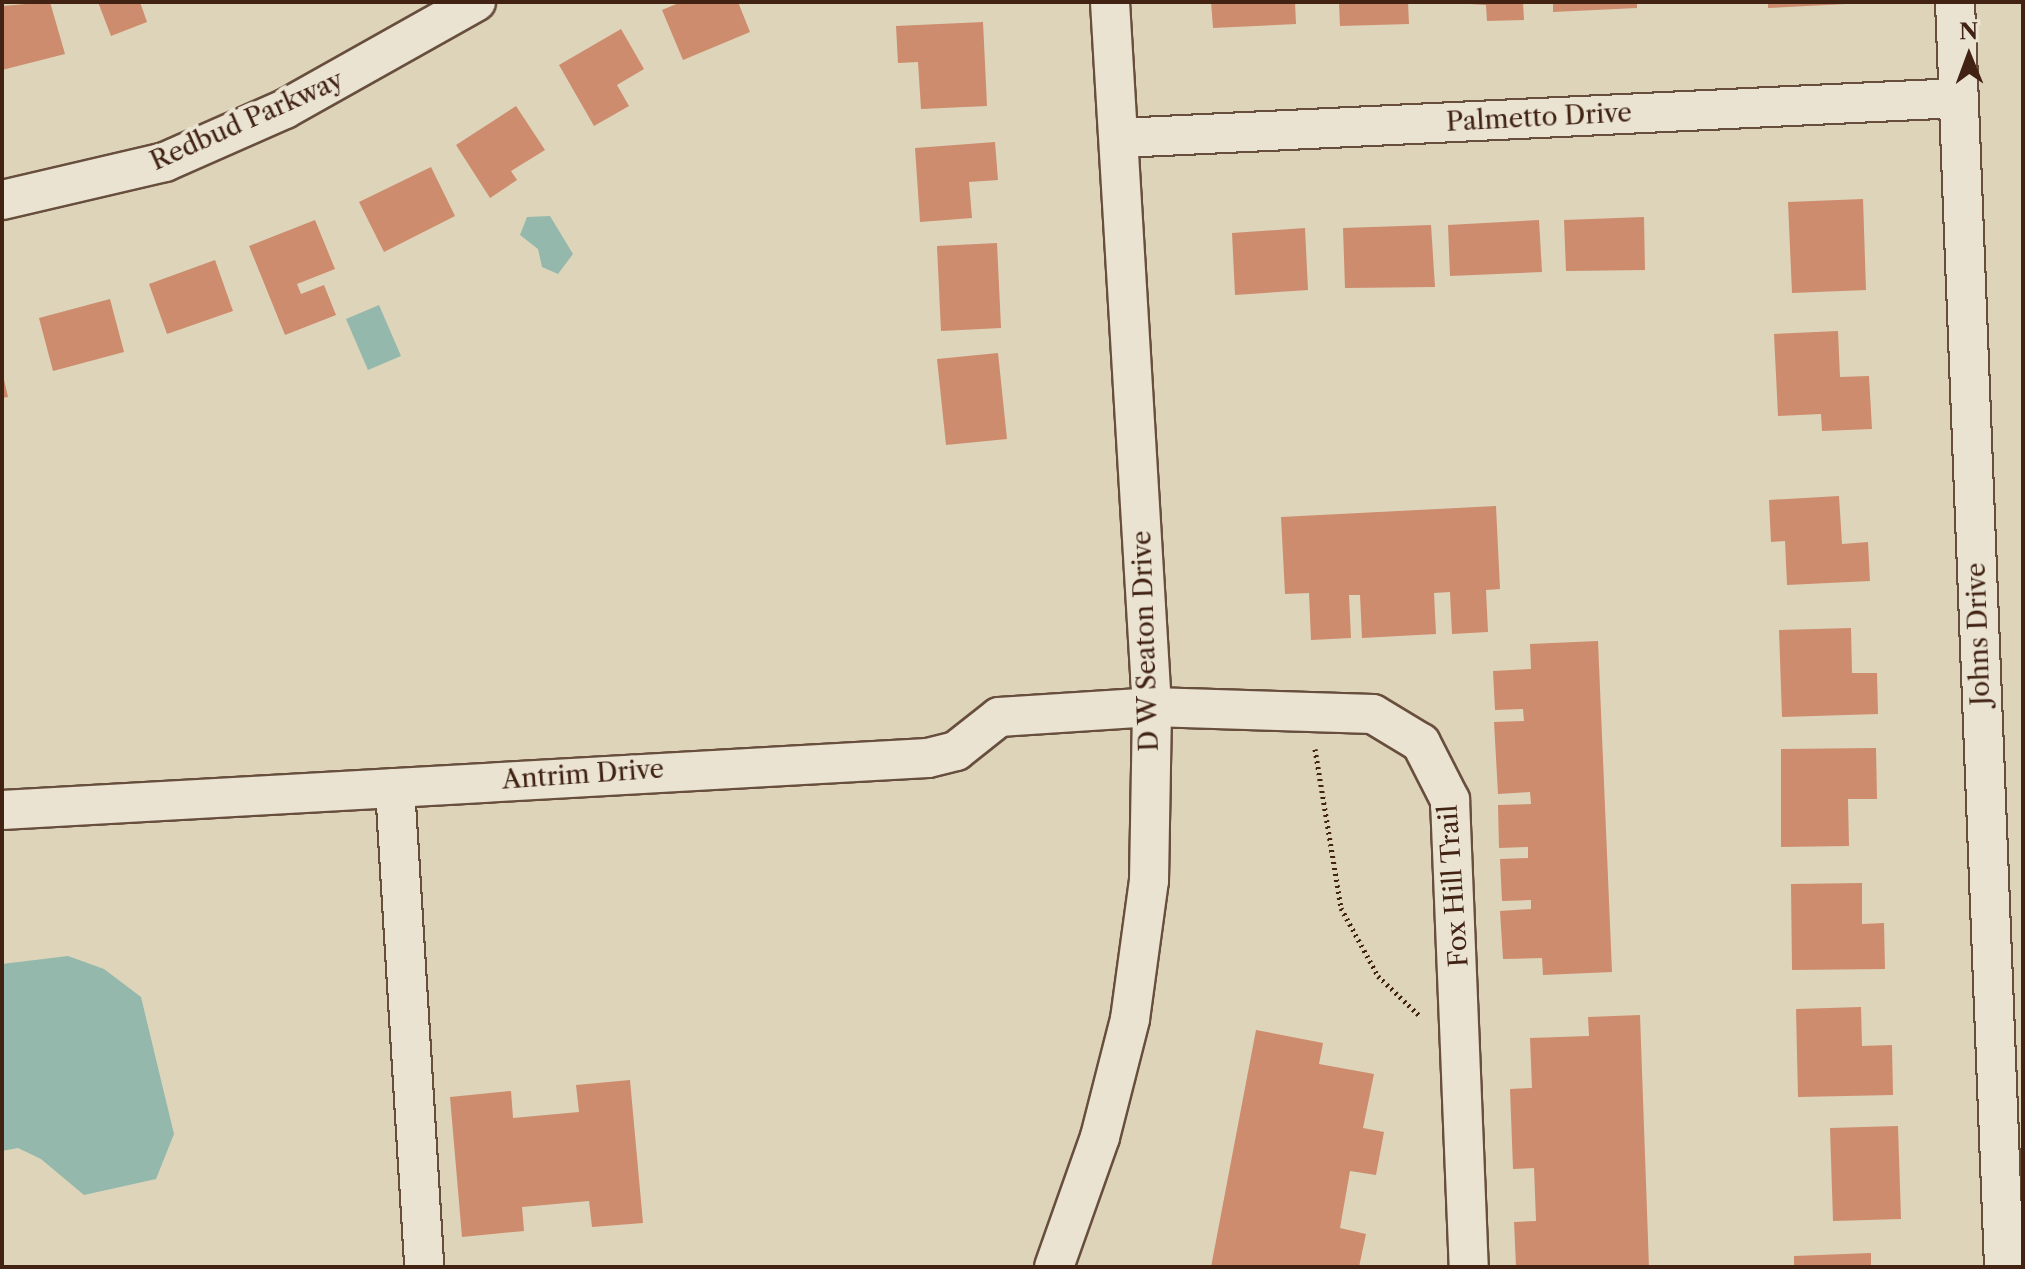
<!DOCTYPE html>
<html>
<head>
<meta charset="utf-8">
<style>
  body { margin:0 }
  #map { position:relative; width:2025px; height:1269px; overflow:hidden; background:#ded4ba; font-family:"Libre Caslon Text",serif }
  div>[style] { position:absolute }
  .water>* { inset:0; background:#94b8ac }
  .building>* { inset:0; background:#cd8c6d }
  .path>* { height:5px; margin-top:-2.5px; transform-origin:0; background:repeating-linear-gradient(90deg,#412213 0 2px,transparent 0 6px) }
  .roads { filter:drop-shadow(2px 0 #684e3d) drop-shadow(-2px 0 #684e3d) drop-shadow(0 2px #684e3d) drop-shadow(0 -2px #684e3d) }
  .minor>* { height:38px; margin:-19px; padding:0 19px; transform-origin:19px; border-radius:19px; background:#eae3d2 }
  span { translate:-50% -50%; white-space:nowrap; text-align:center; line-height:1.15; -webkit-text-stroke:8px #eae3d2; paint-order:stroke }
  .street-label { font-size:26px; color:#412213 }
  .frame { position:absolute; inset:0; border:4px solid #412213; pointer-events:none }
  .north { position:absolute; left:1929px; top:16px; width:80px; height:80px; -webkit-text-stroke:6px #eae3d2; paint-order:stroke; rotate:359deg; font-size:22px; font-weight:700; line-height:32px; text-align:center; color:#412213 }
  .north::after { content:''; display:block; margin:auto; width:28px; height:36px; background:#412213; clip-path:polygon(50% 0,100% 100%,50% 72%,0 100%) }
</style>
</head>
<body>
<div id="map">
  <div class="water">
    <div style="clip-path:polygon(550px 216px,573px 254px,558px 274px,542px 267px,538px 249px,520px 235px,527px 217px)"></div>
    <div style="clip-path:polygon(379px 305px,401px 356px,368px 370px,346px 319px)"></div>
    <div style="clip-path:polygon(68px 956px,104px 969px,141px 997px,174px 1134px,156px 1179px,84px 1195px,41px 1159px,18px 1148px,2px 1151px,2px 964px)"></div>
  </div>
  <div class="building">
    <div style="clip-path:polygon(50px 2px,65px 54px,2px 70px,2px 6px)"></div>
    <div style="clip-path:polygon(98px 2px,140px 2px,147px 22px,111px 36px)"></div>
    <div style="clip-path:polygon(681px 2px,738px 2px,750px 32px,683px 60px,662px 10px)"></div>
    <div style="clip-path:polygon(1211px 2px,1295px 2px,1296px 24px,1213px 28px)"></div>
    <div style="clip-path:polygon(1339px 2px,1408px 2px,1409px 24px,1340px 26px)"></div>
    <div style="clip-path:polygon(1437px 2px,1523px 2px,1524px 20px,1487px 21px,1486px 5px)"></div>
    <div style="clip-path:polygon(1553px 2px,1637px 2px,1637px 8px,1553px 12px)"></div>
    <div style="clip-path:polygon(1768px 2px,1846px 2px,1846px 4px,1768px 8px)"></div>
    <div style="clip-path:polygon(983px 22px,987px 106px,921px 109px,918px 62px,898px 63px,896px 26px)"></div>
    <div style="clip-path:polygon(621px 29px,644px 69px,617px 85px,629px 106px,594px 126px,559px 65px)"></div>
    <div style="clip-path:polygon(516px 106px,545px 150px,511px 171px,517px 180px,490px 198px,456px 145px)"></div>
    <div style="clip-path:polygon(995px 142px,998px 180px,969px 182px,972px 218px,920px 222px,915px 148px)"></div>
    <div style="clip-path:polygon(431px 167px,455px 216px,384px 252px,359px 202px)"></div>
    <div style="clip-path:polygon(1863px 199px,1866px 290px,1792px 293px,1788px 202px)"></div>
    <div style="clip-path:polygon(1644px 217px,1645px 270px,1566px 271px,1564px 220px)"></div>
    <div style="clip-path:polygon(315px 220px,335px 269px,297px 284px,301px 294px,324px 285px,336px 315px,285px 335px,249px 246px)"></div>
    <div style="clip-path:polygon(1539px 220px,1542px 272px,1450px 276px,1448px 225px)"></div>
    <div style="clip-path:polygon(1431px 225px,1435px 287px,1345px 288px,1343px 228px)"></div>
    <div style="clip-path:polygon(1305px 228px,1308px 290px,1235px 295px,1232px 233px)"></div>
    <div style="clip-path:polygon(997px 243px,1001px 328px,941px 331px,937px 246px)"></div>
    <div style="clip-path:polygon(215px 260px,233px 311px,167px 334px,149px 284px)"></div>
    <div style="clip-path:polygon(110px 299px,124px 352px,53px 371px,39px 318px)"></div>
    <div style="clip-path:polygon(1838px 331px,1840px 377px,1869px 376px,1872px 429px,1822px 431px,1821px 414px,1778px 416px,1774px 334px)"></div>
    <div style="clip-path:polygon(998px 353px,1007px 439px,946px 445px,937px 359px)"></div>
    <div style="clip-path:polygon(2px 371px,8px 397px,2px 398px)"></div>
    <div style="clip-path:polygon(1839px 496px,1842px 544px,1868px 542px,1870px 581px,1787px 585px,1785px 541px,1771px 542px,1769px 500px)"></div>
    <div style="clip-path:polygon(1496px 506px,1500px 589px,1486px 590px,1488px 632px,1452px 634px,1450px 592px,1434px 593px,1436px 634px,1362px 638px,1360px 595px,1349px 595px,1351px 638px,1311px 640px,1309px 593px,1285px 594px,1281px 517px)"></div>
    <div style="clip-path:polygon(1851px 628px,1852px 673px,1877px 673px,1878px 714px,1782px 717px,1779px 630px)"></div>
    <div style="clip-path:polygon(1598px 641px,1612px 972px,1543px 975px,1542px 958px,1503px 959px,1500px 911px,1531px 909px,1531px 900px,1502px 901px,1500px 859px,1528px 858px,1528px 847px,1499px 848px,1498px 805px,1531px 804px,1530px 792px,1498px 794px,1494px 722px,1524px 721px,1523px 709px,1495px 710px,1493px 671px,1531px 669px,1530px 644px)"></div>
    <div style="clip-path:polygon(1876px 748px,1877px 799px,1848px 799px,1849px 846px,1781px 847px,1781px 749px)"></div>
    <div style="clip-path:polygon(1862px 883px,1862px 924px,1884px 923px,1885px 969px,1792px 970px,1791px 884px)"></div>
    <div style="clip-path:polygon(1861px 1007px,1862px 1046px,1892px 1045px,1893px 1095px,1798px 1097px,1796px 1009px)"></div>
    <div style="clip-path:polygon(1640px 1015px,1649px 1267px,1516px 1267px,1514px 1222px,1536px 1221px,1534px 1168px,1513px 1169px,1510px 1089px,1532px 1088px,1530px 1038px,1589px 1036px,1588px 1017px)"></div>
    <div style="clip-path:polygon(1256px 1030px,1323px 1043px,1319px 1064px,1374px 1074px,1363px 1128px,1384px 1132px,1376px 1175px,1350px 1171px,1340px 1228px,1366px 1234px,1359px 1267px,1211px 1267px)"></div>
    <div style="clip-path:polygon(630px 1080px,643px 1223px,592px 1227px,589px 1201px,522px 1207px,524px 1231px,462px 1237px,450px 1097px,511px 1091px,513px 1118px,579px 1112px,576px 1085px)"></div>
    <div style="clip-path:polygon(1898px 1126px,1901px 1219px,1833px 1221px,1830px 1128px)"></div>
    <div style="clip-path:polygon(1871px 1253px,1871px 1267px,1794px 1267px,1794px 1256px)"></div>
  </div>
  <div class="path">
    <div style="left:1315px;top:749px;width:161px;rotate:80.7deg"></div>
    <div style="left:1341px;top:908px;width:77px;rotate:61.4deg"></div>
    <div style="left:1378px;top:976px;width:59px;rotate:43.6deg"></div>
  </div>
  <div class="roads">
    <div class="minor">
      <div style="left:1955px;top:2px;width:1266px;rotate:87.78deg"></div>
      <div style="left:1120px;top:138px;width:840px;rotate:-2.73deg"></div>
      <div style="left:2px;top:200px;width:167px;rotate:-13.1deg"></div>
      <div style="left:165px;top:162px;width:131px;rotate:-23.8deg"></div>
      <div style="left:285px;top:109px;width:219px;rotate:-29.3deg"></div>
      <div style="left:395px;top:788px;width:480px;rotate:86.5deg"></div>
      <div style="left:2px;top:810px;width:927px;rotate:-3.21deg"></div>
      <div style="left:928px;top:758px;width:29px;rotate:-14deg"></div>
      <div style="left:956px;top:751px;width:55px;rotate:-38.3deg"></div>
      <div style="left:999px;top:717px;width:153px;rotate:-3.7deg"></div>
      <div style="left:1152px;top:707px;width:221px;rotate:1.8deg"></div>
      <div style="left:1373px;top:714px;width:56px;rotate:31.1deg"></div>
      <div style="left:1421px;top:743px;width:64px;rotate:63deg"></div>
      <div style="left:1450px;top:800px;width:467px;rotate:87.7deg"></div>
      <div style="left:1054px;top:1267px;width:138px;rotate:-70.5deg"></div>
      <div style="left:1100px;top:1137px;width:122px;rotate:-75.7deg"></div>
      <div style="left:1130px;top:1019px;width:139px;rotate:-82.2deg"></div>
      <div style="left:1149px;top:881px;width:174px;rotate:-89deg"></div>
      <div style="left:1152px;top:707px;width:706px;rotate:-93.41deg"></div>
    </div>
  </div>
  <div class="street-label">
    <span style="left:1539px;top:118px;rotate:-3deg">Palmetto Drive</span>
    <span style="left:247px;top:121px;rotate:-24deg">Redbud Parkway</span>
    <span style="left:1979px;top:634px;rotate:-92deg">Johns Drive</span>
    <span style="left:1146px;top:641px;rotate:-92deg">D W Seaton Drive</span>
    <span style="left:583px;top:775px;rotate:-4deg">Antrim Drive</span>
    <span style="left:1454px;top:886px;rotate:-94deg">Fox Hill Trail</span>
  </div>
  <div class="frame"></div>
  <div class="north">N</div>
</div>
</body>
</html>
